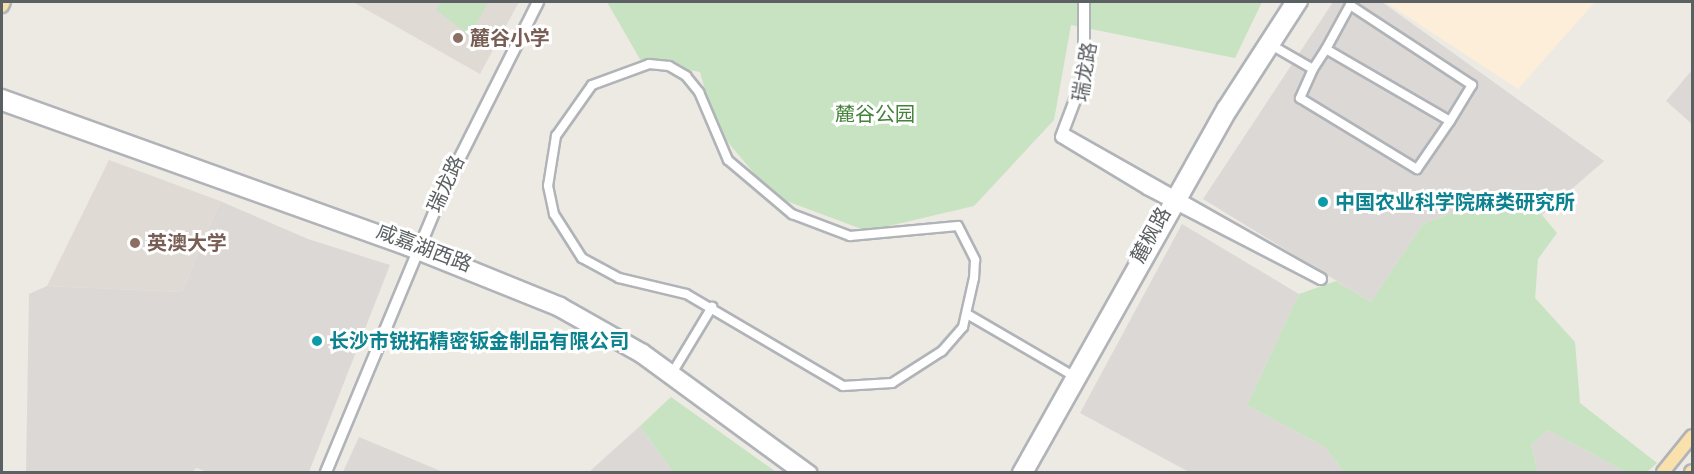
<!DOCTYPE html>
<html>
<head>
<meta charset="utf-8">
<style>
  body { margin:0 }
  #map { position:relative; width:1694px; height:474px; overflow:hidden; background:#ede9e3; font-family:"Work Sans","Noto Sans SC",sans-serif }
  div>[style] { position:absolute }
  .commercial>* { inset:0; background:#fceed9 }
  .industrial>* { inset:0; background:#dcd8d5 }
  .education>* { inset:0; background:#e0dad4 }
  .green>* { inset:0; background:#c7e3c1 }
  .roads { filter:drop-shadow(2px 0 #b0b4b8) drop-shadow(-2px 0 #b0b4b8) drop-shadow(0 2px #b0b4b8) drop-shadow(0 -2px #b0b4b8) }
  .street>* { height:8px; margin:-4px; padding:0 4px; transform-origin:4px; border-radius:4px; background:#fff }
  .secondary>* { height:10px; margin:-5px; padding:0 5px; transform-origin:5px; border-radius:5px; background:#fff }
  .primary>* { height:12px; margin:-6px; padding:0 6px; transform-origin:6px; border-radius:6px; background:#fae0ab }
  .dots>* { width:16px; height:16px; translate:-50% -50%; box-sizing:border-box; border:3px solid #fff; border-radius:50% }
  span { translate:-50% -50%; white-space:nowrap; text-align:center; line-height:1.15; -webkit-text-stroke:6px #fff; paint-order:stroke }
  .education-label { font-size:20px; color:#785e54; font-weight:700 }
  .left { translate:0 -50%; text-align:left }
  .street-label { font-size:20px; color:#5b6063 }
  .park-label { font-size:20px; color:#43833a }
  .culture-label { font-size:20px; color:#0d838f; font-weight:700 }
  .frame { position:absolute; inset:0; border:3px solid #5b6063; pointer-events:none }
</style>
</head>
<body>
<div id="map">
  <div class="commercial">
    <div style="clip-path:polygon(1385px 2px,1595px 2px,1518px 89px)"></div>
  </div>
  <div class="industrial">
    <div style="clip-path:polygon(1333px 2px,1382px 2px,1604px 161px,1542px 215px,1506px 192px,1423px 224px,1371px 302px,1203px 199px)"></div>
    <div style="clip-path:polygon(1692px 70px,1692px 124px,1666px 101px)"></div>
    <div style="clip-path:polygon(220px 201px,308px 239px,390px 265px,309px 472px,207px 472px,197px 468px,191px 472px,26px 472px,29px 294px,47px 286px,182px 292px)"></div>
    <div style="clip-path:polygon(1182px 224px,1299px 294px,1247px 405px,1325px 447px,1344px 472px,1189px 472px,1080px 413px)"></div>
    <div style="clip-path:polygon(640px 426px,673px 472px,589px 472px)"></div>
    <div style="clip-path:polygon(1548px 430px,1626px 472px,1538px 472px,1531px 445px)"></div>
    <div style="clip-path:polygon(359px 437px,443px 472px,343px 472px)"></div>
  </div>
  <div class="education">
    <div style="clip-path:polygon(353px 2px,519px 2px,480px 74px)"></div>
    <div style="clip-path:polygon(109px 160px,220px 201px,182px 292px,47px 286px)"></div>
  </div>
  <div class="green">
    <div style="clip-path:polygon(441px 2px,488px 2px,470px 36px,436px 10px)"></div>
    <div style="clip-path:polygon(607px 2px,1262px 2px,1235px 58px,1071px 25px,1054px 120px,974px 206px,867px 231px,773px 196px,716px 128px,700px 72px,641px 61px)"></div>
    <div style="clip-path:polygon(1506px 192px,1542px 215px,1557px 233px,1538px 259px,1535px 298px,1575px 342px,1580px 403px,1657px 463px,1647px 472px,1626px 472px,1548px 430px,1531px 445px,1538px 472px,1344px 472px,1325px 447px,1247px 405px,1299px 294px,1336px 281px,1371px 302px,1423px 224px)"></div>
    <div style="clip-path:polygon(671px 397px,776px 472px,673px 472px,640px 426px)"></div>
  </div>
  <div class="roads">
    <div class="street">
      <div style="left:1273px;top:46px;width:46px;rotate:29.9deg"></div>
      <div style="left:1313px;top:69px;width:32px;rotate:114deg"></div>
      <div style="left:1300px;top:98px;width:137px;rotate:31.3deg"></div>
      <div style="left:1417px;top:169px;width:58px;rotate:-55.5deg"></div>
      <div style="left:1450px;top:121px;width:143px;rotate:-149.9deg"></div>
      <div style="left:1326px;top:49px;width:24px;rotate:123deg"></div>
      <div style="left:1326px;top:49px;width:50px;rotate:-61.4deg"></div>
      <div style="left:1350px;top:5px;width:146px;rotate:33.3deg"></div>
      <div style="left:1472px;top:85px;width:42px;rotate:121.4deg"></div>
      <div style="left:649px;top:64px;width:20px;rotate:6deg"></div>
      <div style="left:669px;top:66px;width:20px;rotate:30deg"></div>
      <div style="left:686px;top:76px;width:21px;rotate:51deg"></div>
      <div style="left:699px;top:92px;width:74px;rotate:66.9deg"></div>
      <div style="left:728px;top:160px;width:84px;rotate:40.2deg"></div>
      <div style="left:792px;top:214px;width:62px;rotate:20.8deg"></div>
      <div style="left:850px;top:236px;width:108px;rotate:-5.3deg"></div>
      <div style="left:958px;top:226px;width:38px;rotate:63deg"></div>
      <div style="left:975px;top:260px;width:18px;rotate:93deg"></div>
      <div style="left:974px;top:278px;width:50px;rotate:102.7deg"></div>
      <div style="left:963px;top:327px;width:32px;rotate:131deg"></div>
      <div style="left:942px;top:351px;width:59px;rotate:147.4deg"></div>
      <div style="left:892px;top:383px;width:49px;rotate:176.5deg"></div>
      <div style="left:843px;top:386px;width:182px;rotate:-149.6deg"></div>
      <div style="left:686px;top:294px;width:69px;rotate:-166.6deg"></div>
      <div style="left:619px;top:278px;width:42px;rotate:-151.6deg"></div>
      <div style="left:582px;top:258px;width:52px;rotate:-122.5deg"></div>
      <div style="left:554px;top:214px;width:29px;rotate:-102deg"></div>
      <div style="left:548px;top:186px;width:51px;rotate:-80.9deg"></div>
      <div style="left:556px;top:136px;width:62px;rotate:-54.8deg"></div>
      <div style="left:592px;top:85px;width:61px;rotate:-20.2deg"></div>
      <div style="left:967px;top:314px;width:121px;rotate:30.2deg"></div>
      <div style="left:674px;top:370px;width:74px;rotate:-58.9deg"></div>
    </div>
    <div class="secondary">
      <div style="left:2px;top:95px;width:435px;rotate:19.8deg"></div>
      <div style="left:411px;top:242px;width:162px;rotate:22.1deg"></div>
      <div style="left:561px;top:303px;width:95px;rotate:29.5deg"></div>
      <div style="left:644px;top:350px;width:207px;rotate:36.1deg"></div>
      <div style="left:2px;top:105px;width:430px;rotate:19.7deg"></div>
      <div style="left:407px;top:250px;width:162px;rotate:21.8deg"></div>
      <div style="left:557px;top:310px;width:95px;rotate:29.5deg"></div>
      <div style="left:640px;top:357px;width:195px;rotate:36.2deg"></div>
      <div style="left:1063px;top:133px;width:296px;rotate:29.5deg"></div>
      <div style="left:1321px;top:279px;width:196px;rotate:-152.7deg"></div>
      <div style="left:1147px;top:189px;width:100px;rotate:-148.8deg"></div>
      <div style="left:1061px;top:137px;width:65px;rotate:-69.3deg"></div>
      <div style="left:1084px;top:76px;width:74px;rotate:-90deg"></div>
      <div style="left:326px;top:472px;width:302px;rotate:-67.4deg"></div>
      <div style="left:442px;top:193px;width:214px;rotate:-63.3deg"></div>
      <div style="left:1018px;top:472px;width:419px;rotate:-60.7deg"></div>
      <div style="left:1223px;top:107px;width:125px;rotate:-57.1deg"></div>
      <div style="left:1028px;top:472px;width:413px;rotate:-60.6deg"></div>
      <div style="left:1231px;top:112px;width:131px;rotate:-57.2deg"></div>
    </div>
    <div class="primary">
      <div style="left:2px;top:6px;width:4px;rotate:-63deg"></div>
      <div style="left:1663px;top:472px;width:46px;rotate:-51.1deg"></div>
      <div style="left:1691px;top:472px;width:1px;rotate:-45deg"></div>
    </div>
  </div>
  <div class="dots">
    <div style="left:458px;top:38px;background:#8d6e63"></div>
    <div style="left:1323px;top:202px;background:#0f9aa8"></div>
    <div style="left:135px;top:243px;background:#8d6e63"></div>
    <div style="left:317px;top:341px;background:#0f9aa8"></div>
  </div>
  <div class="education-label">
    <span class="left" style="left:470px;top:38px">麓谷小学</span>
    <span class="left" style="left:147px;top:243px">英澳大学</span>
  </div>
  <div class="street-label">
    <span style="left:1085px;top:72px;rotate:-80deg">瑞龙路</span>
    <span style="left:446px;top:184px;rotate:-65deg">瑞龙路</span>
    <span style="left:1151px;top:235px;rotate:-61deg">麓枫路</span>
    <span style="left:424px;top:248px;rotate:21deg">咸嘉湖西路</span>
  </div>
  <div class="park-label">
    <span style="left:875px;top:114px">麓谷公园</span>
  </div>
  <div class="culture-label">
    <span class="left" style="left:1335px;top:202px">中国农业科学院麻类研究所</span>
    <span class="left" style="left:329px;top:341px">长沙市锐拓精密钣金制品有限公司</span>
  </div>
  <div class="frame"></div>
</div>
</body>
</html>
